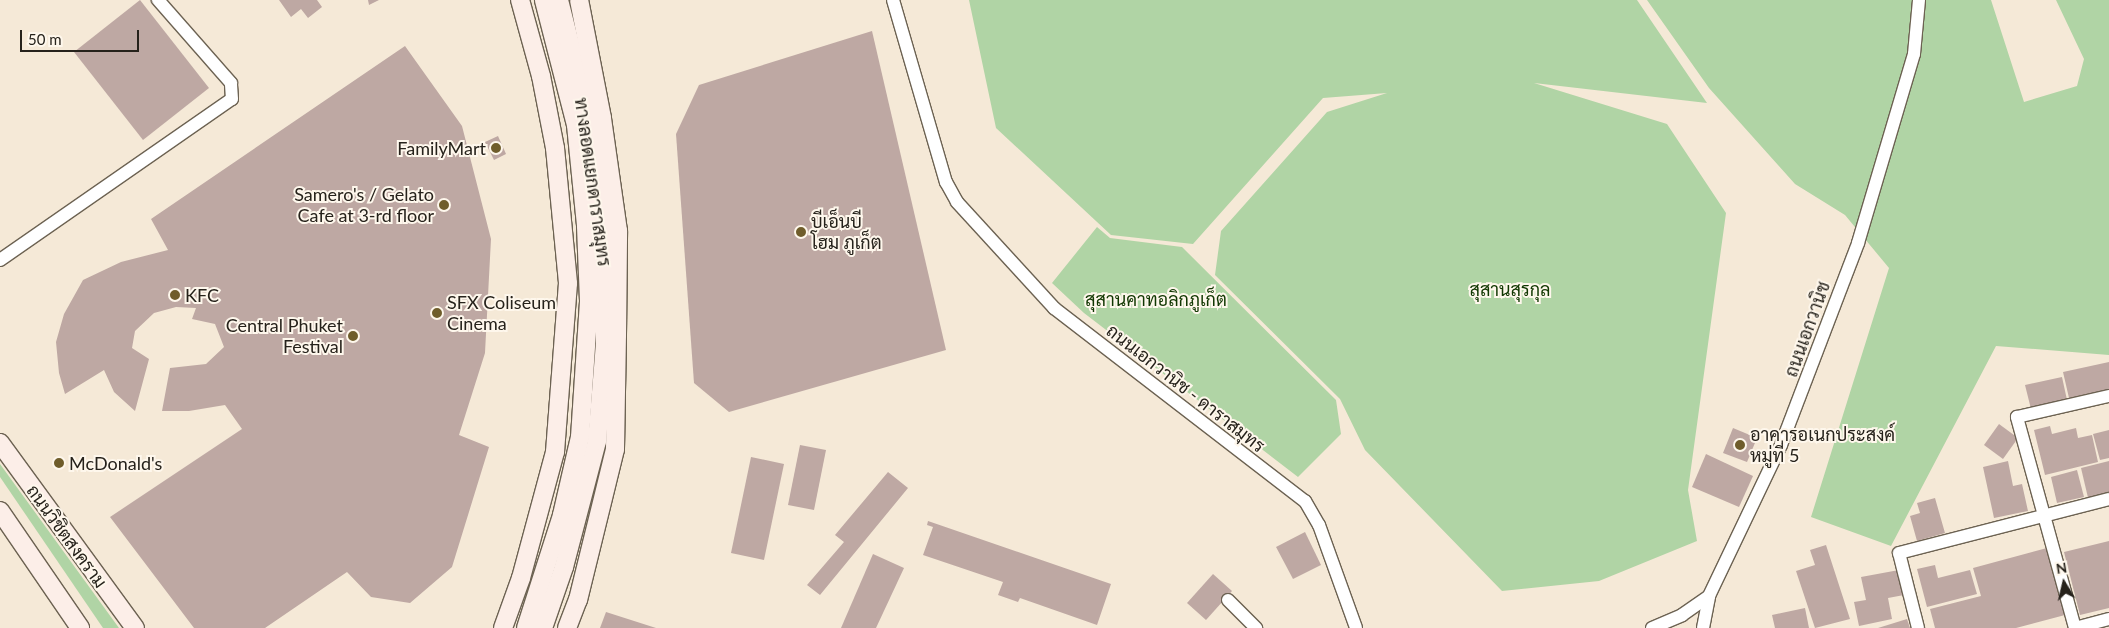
<!DOCTYPE html>
<html>
<head>
<meta charset="utf-8">
<style>
  body { margin:0 }
  #map { position:relative; width:2109px; height:628px; overflow:hidden; background:#f5e9d7; font-family:Lato,Sarabun,sans-serif }
  div>[style] { position:absolute }
  .green>* { inset:0; background:#b0d4a5 }
  .building>* { inset:0; background:#bea8a3 }
  .roads { filter:drop-shadow(1px 0 #6c6252) drop-shadow(-1px 0 #6c6252) drop-shadow(0 1px #6c6252) drop-shadow(0 -1px #6c6252) }
  .minor>* { height:12px; margin:-6px; padding:0 6px; transform-origin:6px; border-radius:6px; background:#fff }
  .secondary>* { height:18px; margin:-9px; padding:0 9px; transform-origin:9px; border-radius:9px; background:#fceee8 }
  .dots>* { width:14px; height:14px; translate:-50% -50%; box-sizing:border-box; border:2px solid #fef7ec; border-radius:50% }
  span { translate:-50% -50%; white-space:nowrap; text-align:center; line-height:1.15; -webkit-text-stroke:4px #fef7ec; paint-order:stroke }
  .poi-label { font-size:18px; color:#26221b }
  .right { translate:-100% -50%; text-align:right }
  .left { translate:0 -50%; text-align:left }
  .street-label { font-size:18px; color:#26221b }
  .park-label { font-size:18px; color:#103701 }
  .north { position:absolute; left:2039px; top:558px; width:50px; height:50px; -webkit-text-stroke:4px #fef7ec; paint-order:stroke; rotate:351deg; font-size:14px; font-weight:700; line-height:20px; text-align:center; color:#26221b }
  .north::after { content:''; display:block; margin:auto; width:18px; height:22px; background:#26221b; clip-path:polygon(50% 0,100% 100%,50% 72%,0 100%) }
  .scale { position:absolute; left:20px; top:30px; width:119px; height:22px; box-sizing:border-box; border:2px solid #26221b; border-top:0; padding-left:6px; font-size:15px; line-height:18px; white-space:nowrap; color:#26221b; -webkit-text-stroke:4px #fef7ec; paint-order:stroke }
</style>
</head>
<body>
<div id="map">
  <div class="green">
    <div style="clip-path:polygon(969px 0,1637px 0,1707px 103px,1534px 83px,1667px 124px,1726px 213px,1688px 490px,1697px 541px,1599px 581px,1502px 591px,1365px 450px,1340px 399px,1215px 275px,1221px 231px,1327px 112px,1387px 93px,1323px 98px,1193px 244px,1111px 235px,996px 128px)"></div>
    <div style="clip-path:polygon(1647px 0,1991px 0,2024px 102px,2077px 86px,2084px 59px,2056px 0,2109px 0,2109px 355px,1996px 346px,1891px 546px,1811px 517px,1889px 268px,1845px 215px,1795px 184px,1709px 88px)"></div>
    <div style="clip-path:polygon(1097px 227px,1110px 238px,1182px 247px,1336px 400px,1341px 434px,1298px 477px,1084px 313px,1052px 283px)"></div>
    <div style="clip-path:polygon(0 464px,119px 628px,103px 628px,0 477px)"></div>
  </div>
  <div class="building">
    <div style="clip-path:polygon(140px 0,209px 88px,143px 140px,74px 52px)"></div>
    <div style="clip-path:polygon(279px 0,317px 0,322px 7px,308px 18px,301px 9px,291px 17px)"></div>
    <div style="clip-path:polygon(368px 0,379px 0,369px 5px)"></div>
    <div style="clip-path:polygon(872px 31px,946px 350px,729px 412px,694px 383px,676px 134px,699px 85px)"></div>
    <div style="clip-path:polygon(405px 46px,462px 126px,491px 239px,485px 353px,459px 435px,489px 447px,452px 567px,410px 603px,371px 597px,347px 572px,265px 628px,194px 628px,110px 517px,242px 429px,225px 405px,189px 411px,162px 411px,170px 368px,206px 364px,224px 347px,215px 324px,192px 319px,196px 308px,176px 307px,154px 313px,135px 331px,132px 348px,149px 359px,135px 411px,114px 392px,104px 370px,65px 394px,59px 373px,56px 342px,64px 314px,83px 280px,121px 262px,168px 250px,151px 219px)"></div>
    <div style="clip-path:polygon(498px 136px,506px 154px,494px 160px,485px 142px)"></div>
    <div style="clip-path:polygon(2109px 362px,2109px 389px,2069px 398px,2063px 372px)"></div>
    <div style="clip-path:polygon(2062px 377px,2067px 400px,2031px 409px,2025px 385px)"></div>
    <div style="clip-path:polygon(1999px 424px,2018px 438px,2003px 459px,1984px 445px)"></div>
    <div style="clip-path:polygon(2050px 426px,2052px 434px,2076px 428px,2078px 438px,2092px 435px,2098px 462px,2045px 475px,2034px 430px)"></div>
    <div style="clip-path:polygon(1733px 428px,1757px 438px,1747px 462px,1723px 453px)"></div>
    <div style="clip-path:polygon(2109px 430px,2109px 458px,2100px 460px,2093px 434px)"></div>
    <div style="clip-path:polygon(800px 445px,826px 450px,814px 510px,788px 505px)"></div>
    <div style="clip-path:polygon(1706px 454px,1753px 476px,1739px 507px,1692px 487px)"></div>
    <div style="clip-path:polygon(751px 457px,784px 464px,764px 560px,731px 553px)"></div>
    <div style="clip-path:polygon(2008px 461px,2013px 486px,2022px 484px,2028px 511px,1994px 518px,1983px 467px)"></div>
    <div style="clip-path:polygon(2109px 461px,2109px 497px,2089px 502px,2081px 468px)"></div>
    <div style="clip-path:polygon(2077px 470px,2084px 497px,2057px 503px,2051px 477px)"></div>
    <div style="clip-path:polygon(888px 472px,908px 488px,820px 595px,807px 585px,844px 542px,835px 535px)"></div>
    <div style="clip-path:polygon(1935px 498px,1945px 533px,1917px 541px,1910px 516px,1920px 513px,1917px 503px)"></div>
    <div style="clip-path:polygon(928px 521px,1111px 584px,1097px 625px,1020px 598px,1018px 602px,998px 595px,1003px 582px,923px 555px,933px 527px,927px 525px)"></div>
    <div style="clip-path:polygon(1305px 532px,1321px 565px,1293px 579px,1276px 547px)"></div>
    <div style="clip-path:polygon(2109px 541px,2109px 608px,2080px 615px,2064px 552px)"></div>
    <div style="clip-path:polygon(1826px 545px,1850px 619px,1815px 628px,1796px 571px,1815px 565px,1810px 550px)"></div>
    <div style="clip-path:polygon(2047px 548px,2065px 615px,2016px 628px,1935px 628px,1930px 609px,1981px 596px,1973px 568px)"></div>
    <div style="clip-path:polygon(873px 554px,904px 568px,876px 628px,841px 628px)"></div>
    <div style="clip-path:polygon(1935px 565px,1938px 578px,1970px 570px,1977px 594px,1927px 607px,1917px 569px)"></div>
    <div style="clip-path:polygon(1899px 570px,1904px 595px,1888px 598px,1892px 619px,1859px 626px,1854px 602px,1866px 600px,1861px 577px)"></div>
    <div style="clip-path:polygon(1213px 574px,1232px 591px,1206px 620px,1187px 603px)"></div>
    <div style="clip-path:polygon(1805px 608px,1809px 628px,1775px 628px,1772px 615px)"></div>
    <div style="clip-path:polygon(606px 612px,656px 628px,600px 628px)"></div>
    <div style="clip-path:polygon(1907px 619px,1910px 628px,1878px 628px)"></div>
  </div>
  <div class="roads">
    <div class="minor">
      <div style="left:893px;top:0;width:190px;rotate:73.8deg"></div>
      <div style="left:946px;top:182px;width:23px;rotate:61deg"></div>
      <div style="left:957px;top:202px;width:144px;rotate:47.5deg"></div>
      <div style="left:1054px;top:308px;width:317px;rotate:37.6deg"></div>
      <div style="left:1305px;top:501px;width:28px;rotate:60deg"></div>
      <div style="left:1319px;top:525px;width:109px;rotate:70.2deg"></div>
      <div style="left:0;top:260px;width:282px;rotate:-34.8deg"></div>
      <div style="left:232px;top:99px;width:16px;rotate:-94deg"></div>
      <div style="left:231px;top:83px;width:111px;rotate:-131.3deg"></div>
      <div style="left:1228px;top:600px;width:40px;rotate:45deg"></div>
      <div style="left:1652px;top:628px;width:33px;rotate:-23deg"></div>
      <div style="left:1682px;top:615px;width:33px;rotate:-35deg"></div>
      <div style="left:1709px;top:596px;width:167px;rotate:-64.5deg"></div>
      <div style="left:1781px;top:445px;width:216px;rotate:-69.1deg"></div>
      <div style="left:1858px;top:243px;width:197px;rotate:-73.5deg"></div>
      <div style="left:1914px;top:54px;width:54px;rotate:-84.7deg"></div>
      <div style="left:1703px;top:628px;width:33px;rotate:-79deg"></div>
      <div style="left:1918px;top:628px;width:77px;rotate:-104.2deg"></div>
      <div style="left:1899px;top:553px;width:217px;rotate:-14.4deg"></div>
      <div style="left:2075px;top:628px;width:219px;rotate:-105.4deg"></div>
      <div style="left:2017px;top:417px;width:94px;rotate:-12.9deg"></div>
      <div style="left:2075px;top:628px;width:35px;rotate:-15deg"></div>
    </div>
    <div class="secondary">
      <div style="left:0;top:443px;width:229px;rotate:53.9deg"></div>
      <div style="left:0;top:511px;width:142px;rotate:55.6deg"></div>
      <div style="left:503px;top:628px;width:53px;rotate:-70.2deg"></div>
      <div style="left:521px;top:578px;width:131px;rotate:-74.9deg"></div>
      <div style="left:555px;top:452px;width:169px;rotate:-85.6deg"></div>
      <div style="left:568px;top:283px;width:136px;rotate:-95.5deg"></div>
      <div style="left:555px;top:148px;width:73px;rotate:-101deg"></div>
      <div style="left:541px;top:76px;width:79px;rotate:-105.4deg"></div>
      <div style="left:526px;top:628px;width:119px;rotate:-72.3deg"></div>
      <div style="left:562px;top:515px;width:80px;rotate:-77deg"></div>
      <div style="left:580px;top:437px;width:136px;rotate:-86.2deg"></div>
      <div style="left:589px;top:301px;width:76px;rotate:-92.3deg"></div>
      <div style="left:586px;top:225px;width:100px;rotate:-95.7deg"></div>
      <div style="left:576px;top:125px;width:129px;rotate:-104.4deg"></div>
      <div style="left:543px;top:628px;width:65px;rotate:-71deg"></div>
      <div style="left:564px;top:567px;width:130px;rotate:-75.3deg"></div>
      <div style="left:597px;top:441px;width:97px;rotate:-85.3deg"></div>
      <div style="left:605px;top:344px;width:99px;rotate:-90deg"></div>
      <div style="left:605px;top:245px;width:164px;rotate:-98.8deg"></div>
      <div style="left:580px;top:83px;width:86px;rotate:-104.2deg"></div>
      <div style="left:567px;top:628px;width:30px;rotate:-69deg"></div>
      <div style="left:578px;top:600px;width:155px;rotate:-76.2deg"></div>
      <div style="left:615px;top:449px;width:114px;rotate:-89deg"></div>
      <div style="left:617px;top:335px;width:104px;rotate:-89.4deg"></div>
      <div style="left:618px;top:231px;width:114px;rotate:-98.1deg"></div>
      <div style="left:602px;top:118px;width:120px;rotate:-101deg"></div>
    </div>
  </div>
  <div class="dots">
    <div style="left:496px;top:148px;background:#6f5d2b"></div>
    <div style="left:444px;top:205px;background:#6f5d2b"></div>
    <div style="left:801px;top:232px;background:#6f5d2b"></div>
    <div style="left:175px;top:295px;background:#6f5d2b"></div>
    <div style="left:437px;top:313px;background:#6f5d2b"></div>
    <div style="left:353px;top:336px;background:#6f5d2b"></div>
    <div style="left:1740px;top:445px;background:#6f5d2b"></div>
    <div style="left:59px;top:463px;background:#6f5d2b"></div>
  </div>
  <div class="poi-label">
    <span class="right" style="left:486px;top:148px">FamilyMart</span>
    <span class="right" style="left:434px;top:205px">Samero's / Gelato<br>Cafe at 3-rd floor</span>
    <span class="left" style="left:811px;top:232px">บีเอ็นบี<br>โฮม ภูเก็ต</span>
    <span class="left" style="left:185px;top:295px">KFC</span>
    <span class="left" style="left:447px;top:313px">SFX Coliseum<br>Cinema</span>
    <span class="right" style="left:343px;top:336px">Central Phuket<br>Festival</span>
    <span class="left" style="left:1750px;top:445px">อาคารอเนกประสงค์<br>หมู่ที่ 5</span>
    <span class="left" style="left:69px;top:463px">McDonald's</span>
  </div>
  <div class="street-label">
    <span style="left:593px;top:182px;rotate:82deg">ทางลอดแยกดาราสมุทร</span>
    <span style="left:1807px;top:329px;rotate:-70deg">ถนนเอกวานิช</span>
    <span style="left:1186px;top:388px;rotate:38deg">ถนนเอกวานิช - ดาราสมุทร</span>
    <span style="left:67px;top:536px;rotate:54deg">ถนนวิชิตสงคราม</span>
  </div>
  <div class="park-label">
    <span style="left:1510px;top:289px">สุสานสุรกุล</span>
    <span style="left:1156px;top:299px">สุสานคาทอลิกภูเก็ต</span>
  </div>
  <div class="north">N</div>
  <div class="scale">50 m</div>
</div>
</body>
</html>
